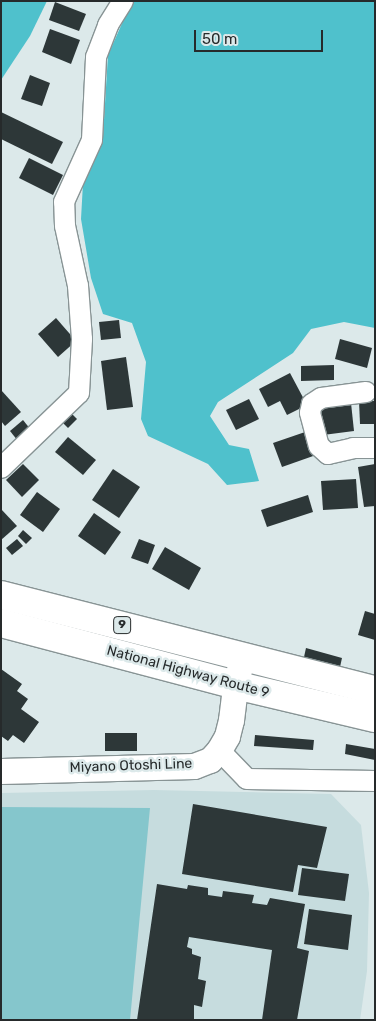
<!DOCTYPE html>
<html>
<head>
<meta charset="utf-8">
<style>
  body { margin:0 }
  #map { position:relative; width:376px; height:1021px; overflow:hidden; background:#dce9ea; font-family:Rubik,sans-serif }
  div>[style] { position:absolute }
  .built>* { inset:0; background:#c6dcde }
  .green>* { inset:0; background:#85c6cc }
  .forest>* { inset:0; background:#4fc1cc }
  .building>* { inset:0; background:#2d3738 }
  .roads { filter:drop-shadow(1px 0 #889495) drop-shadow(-1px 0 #889495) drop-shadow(0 1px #889495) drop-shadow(0 -1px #889495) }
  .minor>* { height:20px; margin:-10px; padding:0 10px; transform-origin:10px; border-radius:10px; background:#fff }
  .major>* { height:25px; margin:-12.5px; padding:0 12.5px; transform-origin:12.5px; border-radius:12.5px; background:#fff }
  .highway>* { height:28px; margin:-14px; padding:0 14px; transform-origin:14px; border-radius:14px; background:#fff }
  span { translate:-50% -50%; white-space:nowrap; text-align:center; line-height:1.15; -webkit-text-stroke:5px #dce9ea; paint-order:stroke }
  .shield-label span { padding:1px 4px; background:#dce9ea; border:1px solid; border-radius:4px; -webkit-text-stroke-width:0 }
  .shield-label { font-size:12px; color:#262a2b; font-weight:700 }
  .street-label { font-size:14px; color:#262a2b }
  .frame { position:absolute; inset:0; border:2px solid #262a2b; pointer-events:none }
  .scale { position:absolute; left:194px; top:30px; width:129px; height:22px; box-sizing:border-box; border:2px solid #262a2b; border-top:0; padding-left:6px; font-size:15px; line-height:18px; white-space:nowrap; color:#262a2b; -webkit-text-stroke:4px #dce9ea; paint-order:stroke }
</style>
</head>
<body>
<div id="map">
  <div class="built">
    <div style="clip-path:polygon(154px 790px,331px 794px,361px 825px,369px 893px,367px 971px,360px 1020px,1px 1020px,1px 793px)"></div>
  </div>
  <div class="green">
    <div style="clip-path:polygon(1px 807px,150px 808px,130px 1020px,1px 1020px)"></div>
  </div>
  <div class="forest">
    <div style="clip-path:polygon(1px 1px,47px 1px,30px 36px,1px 80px)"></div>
    <div style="clip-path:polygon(132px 1px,375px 1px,375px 328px,344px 322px,311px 329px,293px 353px,218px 402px,210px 416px,229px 445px,249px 449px,259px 481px,227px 485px,208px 464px,148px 436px,141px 419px,146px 362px,132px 323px,103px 314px,91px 278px,81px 219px,83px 183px,103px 136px,108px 55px)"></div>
  </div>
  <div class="building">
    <div style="clip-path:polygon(55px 2px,86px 14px,79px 31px,49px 20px)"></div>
    <div style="clip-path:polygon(50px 29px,80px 40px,71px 64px,42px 52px)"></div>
    <div style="clip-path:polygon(30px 75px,50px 83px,42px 106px,21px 99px)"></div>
    <div style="clip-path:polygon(1px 112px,63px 142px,52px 164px,1px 139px)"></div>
    <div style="clip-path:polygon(29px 158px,63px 175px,53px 195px,19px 178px)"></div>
    <div style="clip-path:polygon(56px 318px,76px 341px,58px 357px,38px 334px)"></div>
    <div style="clip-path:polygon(119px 320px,121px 338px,101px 340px,99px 322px)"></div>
    <div style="clip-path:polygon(340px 339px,372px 348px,367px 368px,335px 359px)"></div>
    <div style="clip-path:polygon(126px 357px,133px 407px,107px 410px,101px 361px)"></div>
    <div style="clip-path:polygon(334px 365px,334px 380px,301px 381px,301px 366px)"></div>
    <div style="clip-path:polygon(290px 373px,307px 405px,287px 415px,280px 401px,268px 407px,259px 389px)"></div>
    <div style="clip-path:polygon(1px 390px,21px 412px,5px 426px,1px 421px)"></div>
    <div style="clip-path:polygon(249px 399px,259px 419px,236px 430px,226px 410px)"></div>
    <div style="clip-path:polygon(359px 401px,375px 401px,375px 424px,360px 424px)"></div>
    <div style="clip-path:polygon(351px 403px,354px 431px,323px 435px,320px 406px)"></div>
    <div style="clip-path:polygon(72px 414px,77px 419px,68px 428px,63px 423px)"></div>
    <div style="clip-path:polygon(23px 420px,31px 430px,18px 441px,10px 431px)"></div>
    <div style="clip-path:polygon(308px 431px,316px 455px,282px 467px,273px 443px)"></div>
    <div style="clip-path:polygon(68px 437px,96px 460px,83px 475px,55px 452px)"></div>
    <div style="clip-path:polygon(23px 464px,39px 480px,22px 497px,6px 480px)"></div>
    <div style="clip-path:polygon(375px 464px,375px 506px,364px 507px,358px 467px)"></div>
    <div style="clip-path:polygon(113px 469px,140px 487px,119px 518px,92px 500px)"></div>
    <div style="clip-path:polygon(356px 479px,358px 508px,323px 510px,321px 481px)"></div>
    <div style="clip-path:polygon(37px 492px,60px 509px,43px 532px,20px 515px)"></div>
    <div style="clip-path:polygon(308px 495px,313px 512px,267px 527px,261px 510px)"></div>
    <div style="clip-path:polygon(1px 509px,17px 526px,1px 540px)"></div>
    <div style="clip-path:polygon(94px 513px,121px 532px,105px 555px,78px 536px)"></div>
    <div style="clip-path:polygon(23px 530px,32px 538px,26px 544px,18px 536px)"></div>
    <div style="clip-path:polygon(17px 539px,23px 546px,12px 555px,6px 548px)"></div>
    <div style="clip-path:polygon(139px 539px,155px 545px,148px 564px,131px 558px)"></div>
    <div style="clip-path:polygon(165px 547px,201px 568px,189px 590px,152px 569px)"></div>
    <div style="clip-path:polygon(365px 611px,375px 614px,375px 640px,358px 635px)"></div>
    <div style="clip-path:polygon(306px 648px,342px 658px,340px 667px,304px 657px)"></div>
    <div style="clip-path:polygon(1px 669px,22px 684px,17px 691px,28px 699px,21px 709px,39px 722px,24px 743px,13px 735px,8px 741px,1px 736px)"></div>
    <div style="clip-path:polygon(105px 733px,137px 733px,137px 751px,105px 751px)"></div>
    <div style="clip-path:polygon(255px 735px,314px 740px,313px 750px,254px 746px)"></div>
    <div style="clip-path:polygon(346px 744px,375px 749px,375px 760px,345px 754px)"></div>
    <div style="clip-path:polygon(193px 804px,327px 827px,317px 868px,298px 865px,293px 892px,182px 874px)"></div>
    <div style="clip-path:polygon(302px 868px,349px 874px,345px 901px,298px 895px)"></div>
    <div style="clip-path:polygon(157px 884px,187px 889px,188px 885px,208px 888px,208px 895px,222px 897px,223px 891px,254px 895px,252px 903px,267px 905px,270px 898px,305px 904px,297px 948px,309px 951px,297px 1020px,262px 1020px,272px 950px,189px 937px,187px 947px,192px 949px,192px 954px,201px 957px,198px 979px,206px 981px,202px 1007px,194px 1005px,194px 1020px,137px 1020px)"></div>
    <div style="clip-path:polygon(309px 909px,352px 915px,348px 950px,304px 944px)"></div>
  </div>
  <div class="roads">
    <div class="minor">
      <div style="left:366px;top:392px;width:45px;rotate:172.4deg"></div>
      <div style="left:321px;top:398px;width:11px;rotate:146deg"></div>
      <div style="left:312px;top:404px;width:9px;rotate:103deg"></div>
      <div style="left:310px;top:413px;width:34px;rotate:75deg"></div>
      <div style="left:319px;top:446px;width:12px;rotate:42deg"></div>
      <div style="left:328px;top:454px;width:26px;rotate:-13deg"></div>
      <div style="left:353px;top:448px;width:22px"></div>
      <div style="left:1px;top:468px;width:108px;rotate:-43.9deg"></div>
      <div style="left:79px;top:393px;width:54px;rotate:-86.8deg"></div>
      <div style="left:82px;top:339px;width:53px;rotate:-94.3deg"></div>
      <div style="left:78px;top:286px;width:61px;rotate:-102.2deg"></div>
      <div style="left:65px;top:226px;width:24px;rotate:-92deg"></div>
      <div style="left:64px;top:202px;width:68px;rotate:-65.7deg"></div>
      <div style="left:92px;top:140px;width:83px;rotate:-87.2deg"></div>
      <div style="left:96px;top:57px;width:34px;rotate:-69deg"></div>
      <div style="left:108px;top:25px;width:28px;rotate:-58deg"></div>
      <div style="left:219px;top:750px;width:40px;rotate:46deg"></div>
      <div style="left:247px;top:779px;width:128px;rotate:0.9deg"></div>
    </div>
    <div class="major">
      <div style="left:1px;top:771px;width:193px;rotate:-1.5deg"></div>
      <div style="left:194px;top:766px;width:17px;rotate:-21deg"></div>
      <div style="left:210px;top:760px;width:13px;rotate:-48deg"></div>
      <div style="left:219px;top:750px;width:16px;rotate:-60deg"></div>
      <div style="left:227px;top:736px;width:16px;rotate:-76deg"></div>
      <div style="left:231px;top:720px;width:35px;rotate:-83deg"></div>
      <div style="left:235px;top:685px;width:30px;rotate:-75deg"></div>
    </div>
    <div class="highway">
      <div style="left:1px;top:595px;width:386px;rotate:14.3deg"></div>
      <div style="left:1px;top:623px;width:242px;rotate:14.8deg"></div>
      <div style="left:235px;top:685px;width:144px;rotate:13.3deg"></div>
    </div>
  </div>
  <div class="shield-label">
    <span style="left:122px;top:625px">9</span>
  </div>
  <div class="street-label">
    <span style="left:188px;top:672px;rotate:15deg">National Highway Route 9</span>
    <span style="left:131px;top:766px;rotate:-2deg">Miyano Otoshi Line</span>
  </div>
  <div class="frame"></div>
  <div class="scale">50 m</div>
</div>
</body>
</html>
